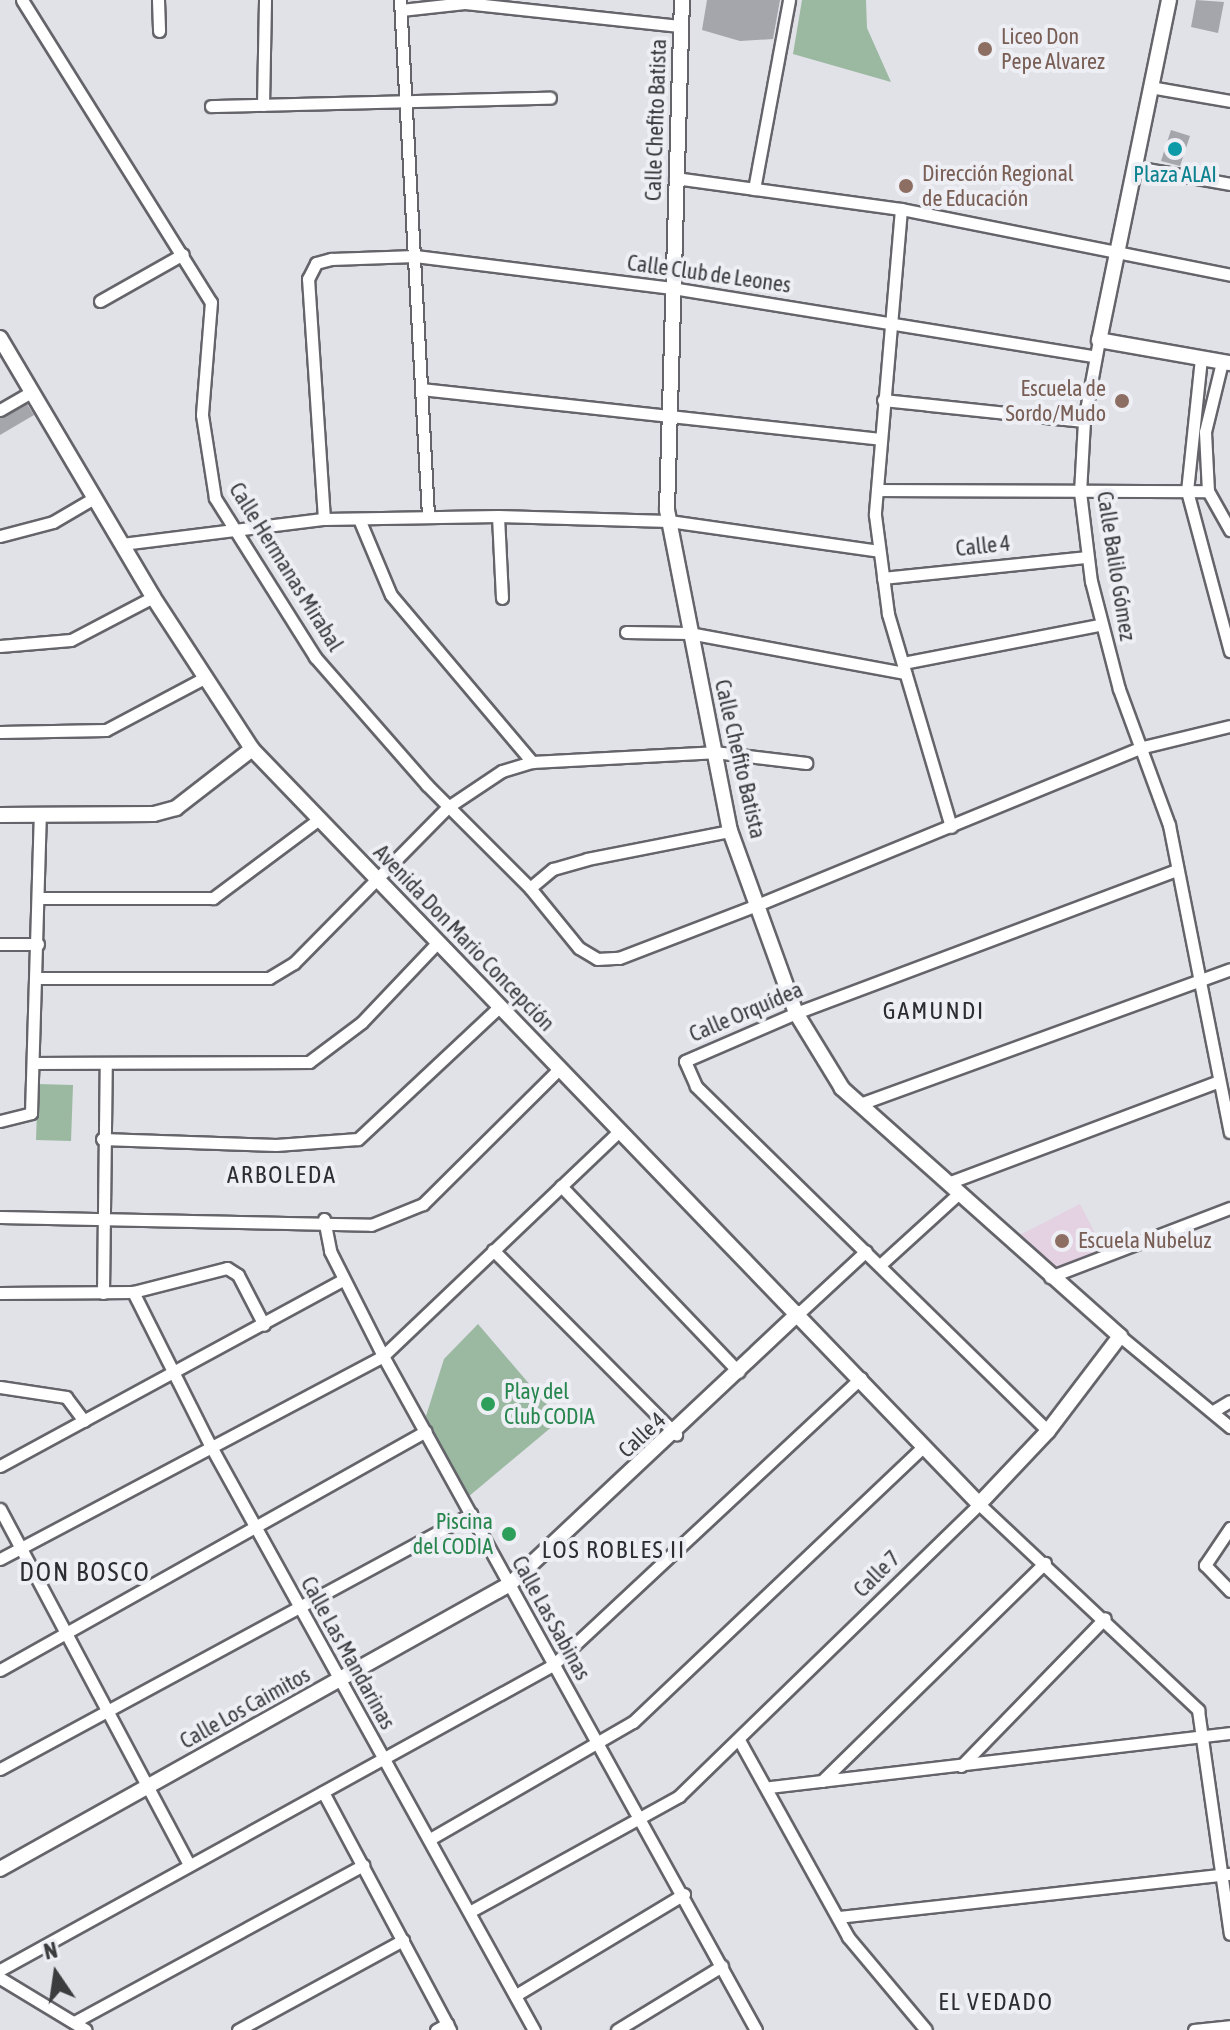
<!DOCTYPE html>
<html>
<head>
<meta charset="utf-8">
<style>
  body { margin:0 }
  #map { position:relative; width:1230px; height:2030px; overflow:hidden; background:#e1e1e8; font-family:"Asap Condensed",sans-serif }
  div>[style] { position:absolute }
  .education>* { inset:0; background:#e4d1e1 }
  .green>* { inset:0; background:#9bb8a1 }
  .building>* { inset:0; background:#a5a6ac }
  .roads { filter:drop-shadow(2px 0 #64646a) drop-shadow(-2px 0 #64646a) drop-shadow(0 2px #64646a) drop-shadow(0 -2px #64646a) }
  .minor>* { height:11px; margin:-5.5px; padding:0 5.5px; transform-origin:5.5px; border-radius:5.5px; background:#fff }
  .tertiary>* { height:14px; margin:-7px; padding:0 7px; transform-origin:7px; border-radius:7px; background:#fff }
  .dots>* { width:22px; height:22px; translate:-50% -50%; box-sizing:border-box; border:4px solid #eeeef5; border-radius:50% }
  span { translate:-50% -50%; white-space:nowrap; text-align:center; line-height:1.15; -webkit-text-stroke:8px #eeeef5; paint-order:stroke }
  .education-label { font-size:22px; color:#785e54 }
  .left { translate:0 -50%; text-align:left }
  .right { translate:-100% -50%; text-align:right }
  .street-label { font-size:22px; color:#3b3c3e }
  .culture-label { font-size:22px; color:#0d838f }
  .leisure-label { font-size:22px; color:#27864d }
  .neighbourhood-label { font-size:24px; color:#2c2c31; letter-spacing:2px }
  .quarter-label { font-size:26px; color:#2c2c31; letter-spacing:2px }
  .north { position:absolute; left:16px; top:1934px; width:80px; height:80px; -webkit-text-stroke:6px #eeeef5; paint-order:stroke; rotate:347deg; font-size:22px; font-weight:700; line-height:32px; text-align:center; color:#3b3c3e }
  .north::after { content:''; display:block; margin:auto; width:28px; height:36px; background:#3b3c3e; clip-path:polygon(50% 0,100% 100%,50% 72%,0 100%) }
</style>
</head>
<body>
<div id="map">
  <div class="education">
    <div style="clip-path:polygon(1080px 1204px,1103px 1249px,1052px 1271px,1020px 1235px)"></div>
  </div>
  <div class="green">
    <div style="clip-path:polygon(802px 0,866px 0,867px 28px,891px 82px,793px 54px)"></div>
    <div style="clip-path:polygon(38px 1084px,73px 1085px,71px 1141px,36px 1140px)"></div>
    <div style="clip-path:polygon(478px 1324px,560px 1420px,468px 1497px,426px 1416px,444px 1359px)"></div>
  </div>
  <div class="building">
    <div style="clip-path:polygon(707px 0,780px 0,773px 39px,740px 41px,702px 30px)"></div>
    <div style="clip-path:polygon(1196px 0,1224px 2px,1218px 33px,1191px 27px)"></div>
    <div style="clip-path:polygon(1171px 130px,1190px 136px,1180px 166px,1161px 161px)"></div>
    <div style="clip-path:polygon(27px 404px,34px 415px,0 435px,0 418px)"></div>
  </div>
  <div class="roads">
    <div class="minor">
      <div style="left:22px;top:0;width:356px;rotate:58deg"></div>
      <div style="left:211px;top:302px;width:113px;rotate:94.6deg"></div>
      <div style="left:202px;top:415px;width:84px;rotate:81.1deg"></div>
      <div style="left:215px;top:498px;width:188px;rotate:57.8deg"></div>
      <div style="left:315px;top:657px;width:170px;rotate:48.8deg"></div>
      <div style="left:427px;top:785px;width:146px;rotate:45deg"></div>
      <div style="left:530px;top:888px;width:77px;rotate:50.8deg"></div>
      <div style="left:579px;top:948px;width:21px;rotate:31deg"></div>
      <div style="left:597px;top:959px;width:22px;rotate:-3deg"></div>
      <div style="left:619px;top:958px;width:148px;rotate:-21deg"></div>
      <div style="left:757px;top:905px;width:417px;rotate:-22.3deg"></div>
      <div style="left:1143px;top:747px;width:89px;rotate:-13.6deg"></div>
      <div style="left:158px;top:0;width:31px;rotate:88deg"></div>
      <div style="left:400px;top:0;width:516px;rotate:86.89deg"></div>
      <div style="left:401px;top:10px;width:64px;rotate:-6.2deg"></div>
      <div style="left:465px;top:3px;width:218px;rotate:6.1deg"></div>
      <div style="left:1150px;top:87px;width:81px;rotate:9.9deg"></div>
      <div style="left:263px;top:105px;width:105px;rotate:-88.9deg"></div>
      <div style="left:211px;top:106px;width:339px;rotate:-1.4deg"></div>
      <div style="left:1135px;top:167px;width:97px;rotate:10.1deg"></div>
      <div style="left:675px;top:178px;width:228px;rotate:7.8deg"></div>
      <div style="left:901px;top:209px;width:336px;rotate:11.3deg"></div>
      <div style="left:754px;top:189px;width:192px;rotate:-79.5deg"></div>
      <div style="left:901px;top:209px;width:307px;rotate:94.9deg"></div>
      <div style="left:875px;top:515px;width:100px;rotate:82.5deg"></div>
      <div style="left:888px;top:614px;width:222px;rotate:73.5deg"></div>
      <div style="left:100px;top:301px;width:95px;rotate:-29.5deg"></div>
      <div style="left:1099px;top:340px;width:82px;rotate:100.5deg"></div>
      <div style="left:1084px;top:421px;width:71px;rotate:93.2deg"></div>
      <div style="left:1080px;top:492px;width:90px;rotate:83deg"></div>
      <div style="left:1091px;top:581px;width:112px;rotate:75.5deg"></div>
      <div style="left:1119px;top:689px;width:145px;rotate:69.8deg"></div>
      <div style="left:1169px;top:825px;width:313px;rotate:78.8deg"></div>
      <div style="left:1201px;top:358px;width:134px;rotate:96deg"></div>
      <div style="left:1187px;top:491px;width:166px;rotate:75deg"></div>
      <div style="left:1222px;top:362px;width:72px;rotate:103.7deg"></div>
      <div style="left:1205px;top:432px;width:59px;rotate:87.1deg"></div>
      <div style="left:1208px;top:491px;width:45px;rotate:60.6deg"></div>
      <div style="left:421px;top:389px;width:462px;rotate:6.2deg"></div>
      <div style="left:883px;top:400px;width:202px;rotate:6deg"></div>
      <div style="left:0;top:410px;width:36px;rotate:-30deg"></div>
      <div style="left:877px;top:490px;width:331px;rotate:0.2deg"></div>
      <div style="left:498px;top:516px;width:82px;rotate:87.2deg"></div>
      <div style="left:324px;top:519px;width:241px;rotate:-93.8deg"></div>
      <div style="left:308px;top:279px;width:18px;rotate:-63deg"></div>
      <div style="left:316px;top:263px;width:16px;rotate:-15deg"></div>
      <div style="left:331px;top:259px;width:84px;rotate:-2deg"></div>
      <div style="left:415px;top:256px;width:259px;rotate:7.1deg"></div>
      <div style="left:672px;top:288px;width:427px;rotate:9.2deg"></div>
      <div style="left:359px;top:519px;width:82px;rotate:67.2deg"></div>
      <div style="left:391px;top:595px;width:219px;rotate:49.8deg"></div>
      <div style="left:0;top:536px;width:55px;rotate:-14.8deg"></div>
      <div style="left:53px;top:522px;width:48px;rotate:-30.3deg"></div>
      <div style="left:122px;top:544px;width:204px;rotate:-7.1deg"></div>
      <div style="left:324px;top:519px;width:174px;rotate:-1deg"></div>
      <div style="left:498px;top:516px;width:171px;rotate:1.7deg"></div>
      <div style="left:669px;top:521px;width:212px;rotate:8.1deg"></div>
      <div style="left:883px;top:578px;width:205px;rotate:-5.9deg"></div>
      <div style="left:626px;top:632px;width:63px;rotate:0.9deg"></div>
      <div style="left:689px;top:633px;width:220px;rotate:10.5deg"></div>
      <div style="left:0;top:646px;width:71px;rotate:-4.8deg"></div>
      <div style="left:71px;top:640px;width:93px;rotate:-27.7deg"></div>
      <div style="left:903px;top:663px;width:200px;rotate:-11deg"></div>
      <div style="left:0;top:732px;width:106px;rotate:-1.1deg"></div>
      <div style="left:106px;top:730px;width:113px;rotate:-27.9deg"></div>
      <div style="left:530px;top:888px;width:30px;rotate:-40deg"></div>
      <div style="left:553px;top:869px;width:35px;rotate:-16deg"></div>
      <div style="left:587px;top:859px;width:146px;rotate:-11.1deg"></div>
      <div style="left:39px;top:898px;width:174px"></div>
      <div style="left:213px;top:898px;width:132px;rotate:-36.7deg"></div>
      <div style="left:0;top:944px;width:38px"></div>
      <div style="left:37px;top:978px;width:232px"></div>
      <div style="left:269px;top:978px;width:29px;rotate:-31deg"></div>
      <div style="left:294px;top:963px;width:219px;rotate:-45.4deg"></div>
      <div style="left:448px;top:807px;width:65px;rotate:-33.7deg"></div>
      <div style="left:502px;top:771px;width:31px;rotate:-17deg"></div>
      <div style="left:532px;top:762px;width:182px;rotate:-3.1deg"></div>
      <div style="left:714px;top:752px;width:93px;rotate:6.8deg"></div>
      <div style="left:35px;top:1063px;width:274px;rotate:-0.2deg"></div>
      <div style="left:309px;top:1062px;width:66px;rotate:-37deg"></div>
      <div style="left:362px;top:1022px;width:109px;rotate:-46.5deg"></div>
      <div style="left:860px;top:1104px;width:394px;rotate:-20deg"></div>
      <div style="left:0;top:1121px;width:32px;rotate:-14deg"></div>
      <div style="left:31px;top:1113px;width:297px;rotate:-88.3deg"></div>
      <div style="left:102px;top:1139px;width:174px;rotate:2deg"></div>
      <div style="left:276px;top:1145px;width:82px;rotate:-4.2deg"></div>
      <div style="left:358px;top:1139px;width:193px;rotate:-43.1deg"></div>
      <div style="left:948px;top:1183px;width:287px;rotate:-20.6deg"></div>
      <div style="left:561px;top:1186px;width:257px;rotate:46.3deg"></div>
      <div style="left:0;top:1217px;width:371px;rotate:1.2deg"></div>
      <div style="left:371px;top:1225px;width:56px;rotate:-22deg"></div>
      <div style="left:423px;top:1204px;width:192px;rotate:-44.8deg"></div>
      <div style="left:324px;top:1219px;width:33px;rotate:79deg"></div>
      <div style="left:330px;top:1251px;width:118px;rotate:63.2deg"></div>
      <div style="left:383px;top:1356px;width:770px;rotate:61.04deg"></div>
      <div style="left:493px;top:1250px;width:260px;rotate:45.2deg"></div>
      <div style="left:880px;top:1265px;width:107px;rotate:-42.3deg"></div>
      <div style="left:1050px;top:1277px;width:193px;rotate:-21deg"></div>
      <div style="left:133px;top:1292px;width:169px;rotate:63.3deg"></div>
      <div style="left:209px;top:1443px;width:671px;rotate:61.03deg"></div>
      <div style="left:0;top:1293px;width:133px;rotate:-0.4deg"></div>
      <div style="left:133px;top:1292px;width:97px;rotate:-14.3deg"></div>
      <div style="left:227px;top:1268px;width:13px;rotate:32deg"></div>
      <div style="left:238px;top:1275px;width:56px;rotate:62.5deg"></div>
      <div style="left:103px;top:1293px;width:230px;rotate:-89.3deg"></div>
      <div style="left:799px;top:1313px;width:91px;rotate:-42.8deg"></div>
      <div style="left:1120px;top:1336px;width:143px;rotate:39.6deg"></div>
      <div style="left:0;top:1387px;width:67px;rotate:8.6deg"></div>
      <div style="left:66px;top:1397px;width:30px;rotate:53deg"></div>
      <div style="left:1215px;top:1410px;width:17px;rotate:-31deg"></div>
      <div style="left:1048px;top:1431px;width:493px;rotate:-135.6deg"></div>
      <div style="left:696px;top:1086px;width:27px;rotate:-114deg"></div>
      <div style="left:685px;top:1061px;width:121px;rotate:-23.4deg"></div>
      <div style="left:796px;top:1013px;width:407px;rotate:-20.6deg"></div>
      <div style="left:0;top:1466px;width:390px;rotate:-28.5deg"></div>
      <div style="left:0;top:1509px;width:402px;rotate:62deg"></div>
      <div style="left:1230px;top:1528px;width:45px;rotate:124deg"></div>
      <div style="left:1205px;top:1565px;width:36px;rotate:46deg"></div>
      <div style="left:0;top:1559px;width:433px;rotate:-27.9deg"></div>
      <div style="left:383px;top:1356px;width:326px;rotate:-43.6deg"></div>
      <div style="left:0;top:1670px;width:488px;rotate:-29.3deg"></div>
      <div style="left:739px;top:1740px;width:225px;rotate:61deg"></div>
      <div style="left:848px;top:1937px;width:121px;rotate:50deg"></div>
      <div style="left:961px;top:1766px;width:206px;rotate:-45.8deg"></div>
      <div style="left:0;top:1769px;width:536px;rotate:-28.43deg"></div>
      <div style="left:822px;top:1781px;width:312px;rotate:-44.4deg"></div>
      <div style="left:770px;top:1787px;width:463px;rotate:-6.7deg"></div>
      <div style="left:323px;top:1792px;width:270px;rotate:61.9deg"></div>
      <div style="left:430px;top:1839px;width:234px;rotate:-30deg"></div>
      <div style="left:633px;top:1722px;width:400px;rotate:-43.5deg"></div>
      <div style="left:471px;top:1911px;width:238px;rotate:-28.9deg"></div>
      <div style="left:679px;top:1796px;width:419px;rotate:-44.2deg"></div>
      <div style="left:979px;top:1504px;width:301px;rotate:43.2deg"></div>
      <div style="left:1198px;top:1710px;width:226px;rotate:81.9deg"></div>
      <div style="left:838px;top:1917px;width:394px;rotate:-6.3deg"></div>
      <div style="left:0;top:1970px;width:632px;rotate:-28.88deg"></div>
      <div style="left:553px;top:1665px;width:421px;rotate:-43deg"></div>
      <div style="left:0;top:1978px;width:100px;rotate:31.2deg"></div>
      <div style="left:516px;top:1995px;width:196px;rotate:-31deg"></div>
      <div style="left:76px;top:2021px;width:327px;rotate:-28.5deg"></div>
      <div style="left:238px;top:2030px;width:188px;rotate:-28.6deg"></div>
      <div style="left:436px;top:2030px;width:13px;rotate:-29deg"></div>
      <div style="left:617px;top:2030px;width:123px;rotate:-31.4deg"></div>
      <div style="left:1194px;top:2030px;width:36px;rotate:-6deg"></div>
    </div>
    <div class="tertiary">
      <div style="left:1169px;top:0;width:347px;rotate:101.6deg"></div>
      <div style="left:1099px;top:340px;width:133px;rotate:10deg"></div>
      <div style="left:0;top:338px;width:301px;rotate:59.4deg"></div>
      <div style="left:153px;top:597px;width:181px;rotate:56.9deg"></div>
      <div style="left:252px;top:749px;width:1048px;rotate:46.08deg"></div>
      <div style="left:979px;top:1504px;width:100px;rotate:-46.6deg"></div>
      <div style="left:1048px;top:1431px;width:119px;rotate:-52.8deg"></div>
      <div style="left:1120px;top:1336px;width:373px;rotate:-138.3deg"></div>
      <div style="left:842px;top:1088px;width:88px;rotate:-121.5deg"></div>
      <div style="left:796px;top:1013px;width:194px;rotate:-109.9deg"></div>
      <div style="left:730px;top:831px;width:327px;rotate:-101.1deg"></div>
      <div style="left:667px;top:510px;width:510px;rotate:-88.32deg"></div>
      <div style="left:0;top:815px;width:154px;rotate:-0.4deg"></div>
      <div style="left:154px;top:814px;width:23px;rotate:-15deg"></div>
      <div style="left:176px;top:808px;width:96px;rotate:-37.8deg"></div>
      <div style="left:0;top:1869px;width:584px;rotate:-29.2deg"></div>
      <div style="left:510px;top:1584px;width:396px;rotate:-43.2deg"></div>
    </div>
  </div>
  <div class="dots">
    <div style="left:985px;top:49px;background:#8d6e63"></div>
    <div style="left:1175px;top:149px;background:#0f9aa8"></div>
    <div style="left:906px;top:186px;background:#8d6e63"></div>
    <div style="left:1122px;top:401px;background:#8d6e63"></div>
    <div style="left:1062px;top:1241px;background:#8d6e63"></div>
    <div style="left:488px;top:1404px;background:#2e9e5b"></div>
    <div style="left:509px;top:1534px;background:#2e9e5b"></div>
  </div>
  <div class="education-label">
    <span class="left" style="left:1001px;top:49px">Liceo Don<br>Pepe Alvarez</span>
    <span class="left" style="left:922px;top:186px">Dirección Regional<br>de Educación</span>
    <span class="right" style="left:1106px;top:401px">Escuela de<br>Sordo/Mudo</span>
    <span class="left" style="left:1078px;top:1241px">Escuela Nubeluz</span>
  </div>
  <div class="street-label">
    <span style="left:656px;top:120px;rotate:-88deg">Calle Chefito Batista</span>
    <span style="left:709px;top:274px;rotate:8deg">Calle Club de Leones</span>
    <span style="left:983px;top:546px;rotate:-6deg">Calle 4</span>
    <span style="left:1116px;top:566px;rotate:81deg">Calle Balilo Gómez</span>
    <span style="left:286px;top:567px;rotate:58deg">Calle Hermanas Mirabal</span>
    <span style="left:740px;top:759px;rotate:77deg">Calle Chefito Batista</span>
    <span style="left:464px;top:938px;rotate:46deg">Avenida Don Mario Concepción</span>
    <span style="left:746px;top:1012px;rotate:-23deg">Calle Orquídea</span>
    <span style="left:642px;top:1435px;rotate:-43deg">Calle 4</span>
    <span style="left:877px;top:1574px;rotate:-45deg">Calle 7</span>
    <span style="left:551px;top:1618px;rotate:61deg">Calle Las Sabinas</span>
    <span style="left:348px;top:1653px;rotate:61deg">Calle Las Mandarinas</span>
    <span style="left:245px;top:1708px;rotate:-29deg">Calle Los Caimitos</span>
  </div>
  <div class="culture-label">
    <span style="left:1175px;top:175px">Plaza ALAI</span>
  </div>
  <div class="leisure-label">
    <span class="left" style="left:504px;top:1404px">Play del<br>Club CODIA</span>
    <span class="right" style="left:493px;top:1534px">Piscina<br>del CODIA</span>
  </div>
  <div class="neighbourhood-label">
    <span style="left:934px;top:1011px">GAMUNDI</span>
    <span style="left:282px;top:1175px">ARBOLEDA</span>
    <span style="left:614px;top:1550px">LOS ROBLES II</span>
    <span style="left:996px;top:2002px">EL VEDADO</span>
  </div>
  <div class="quarter-label">
    <span style="left:85px;top:1573px">DON BOSCO</span>
  </div>
  <div class="north">N</div>
</div>
</body>
</html>
